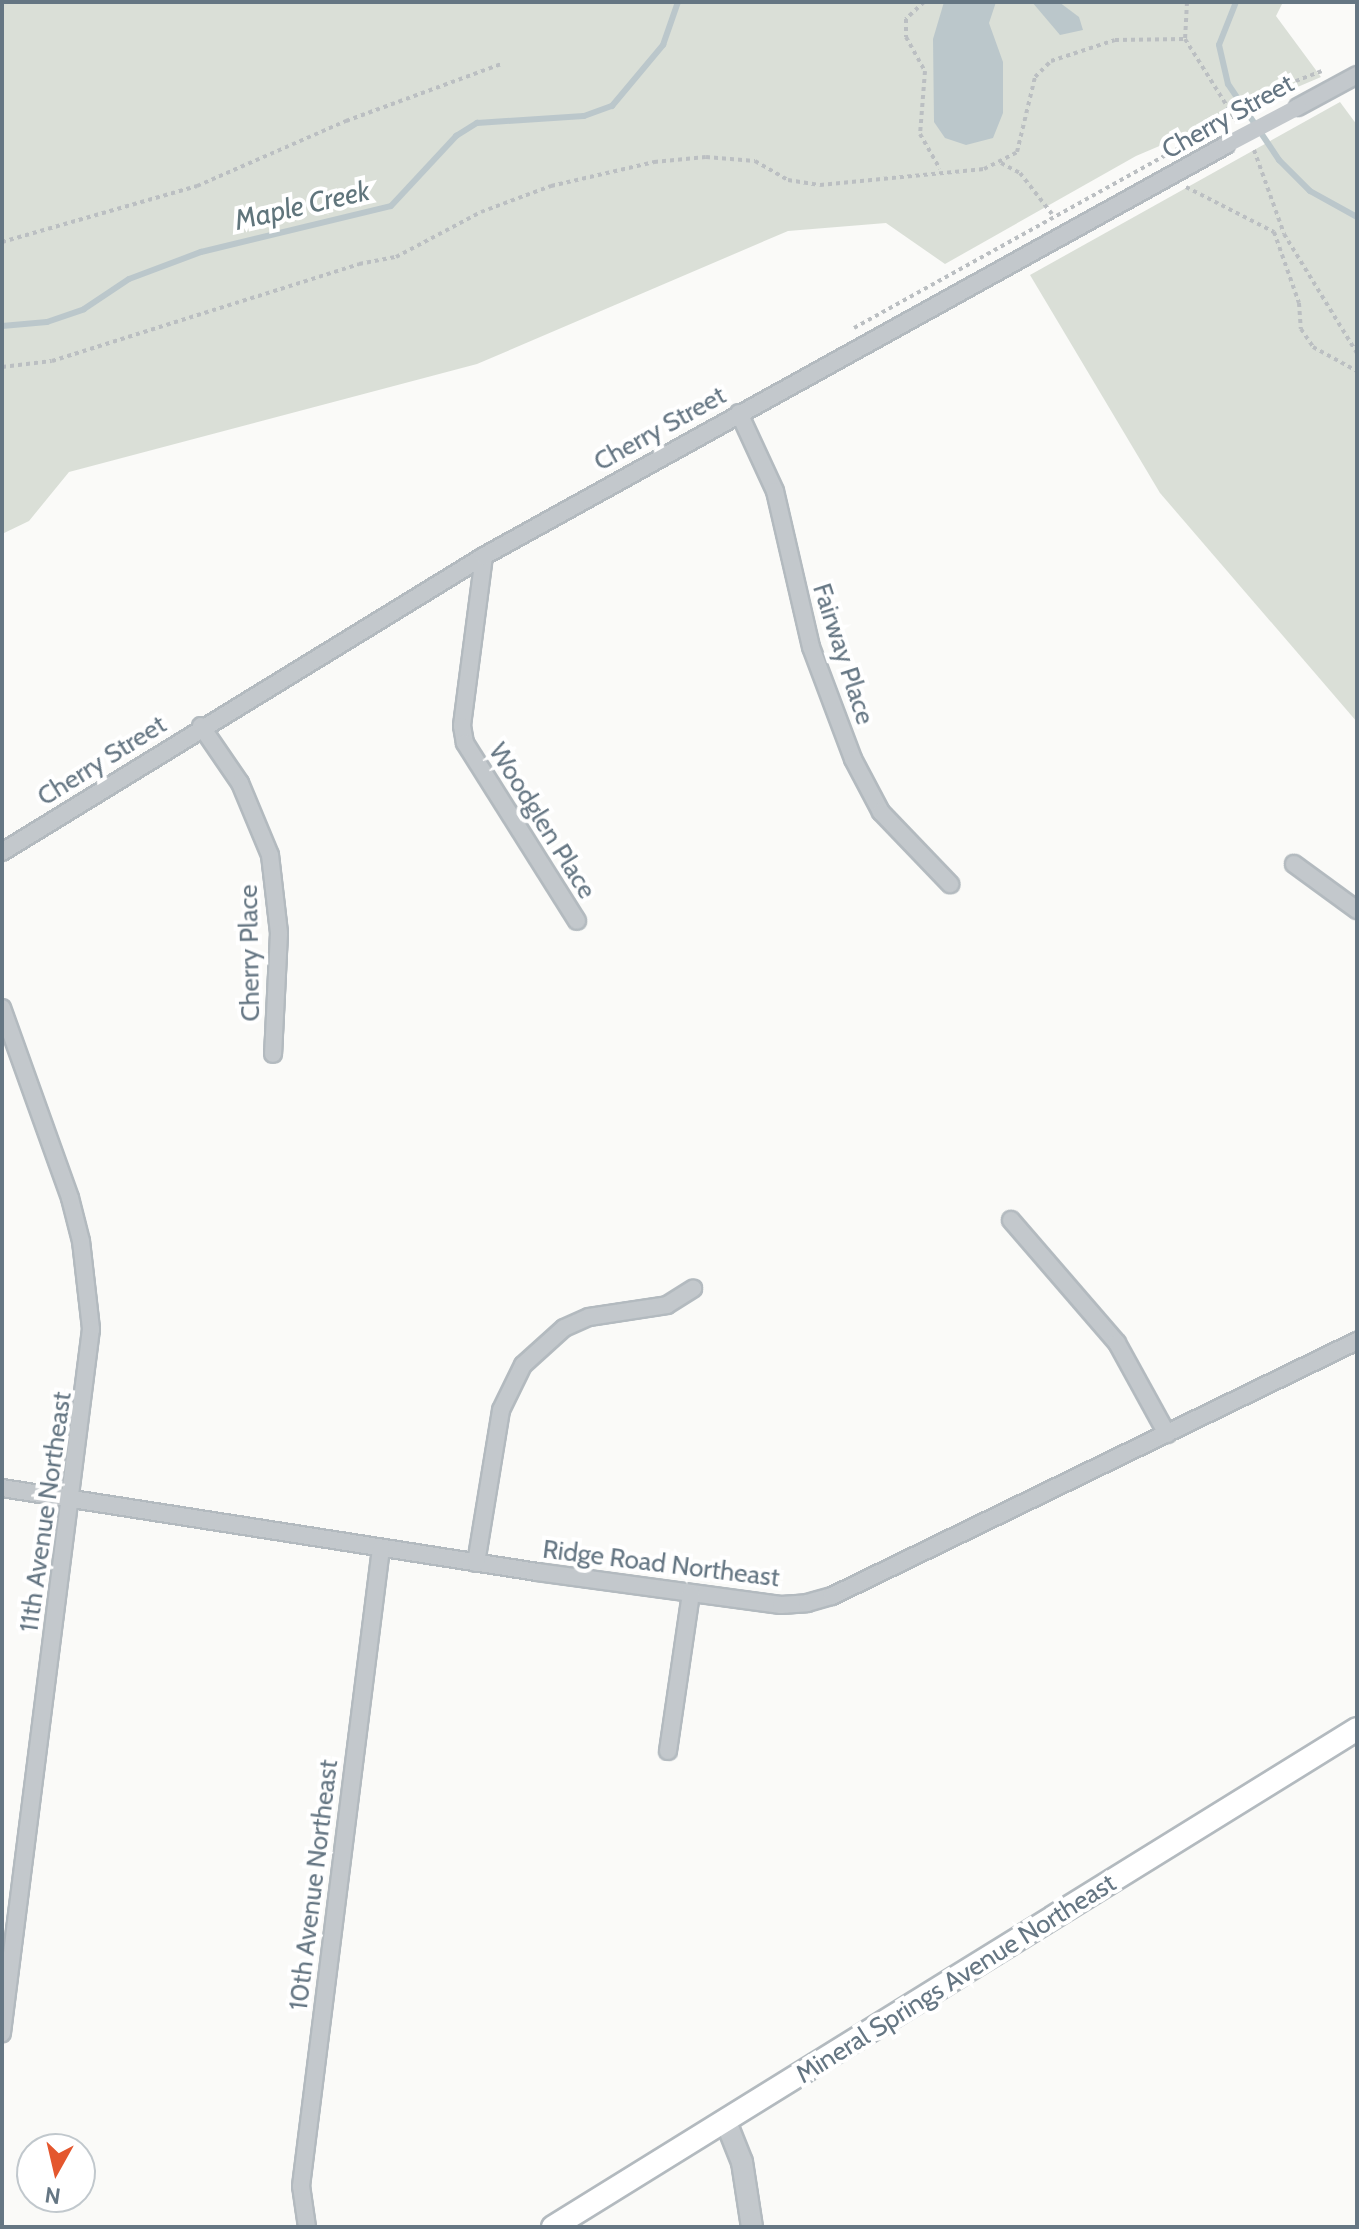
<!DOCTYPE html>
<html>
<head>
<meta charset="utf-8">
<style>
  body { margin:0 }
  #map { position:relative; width:1359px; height:2229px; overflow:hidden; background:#fafaf8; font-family:Cabin,sans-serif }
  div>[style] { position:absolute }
  .green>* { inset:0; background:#dadfd7 }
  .water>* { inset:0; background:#bbc7cb }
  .stream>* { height:6px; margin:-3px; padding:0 3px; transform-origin:3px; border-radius:3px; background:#bbc7cb }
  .path>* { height:4px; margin-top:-2px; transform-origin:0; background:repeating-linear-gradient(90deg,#bbbfc2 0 4px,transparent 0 8px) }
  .roads { filter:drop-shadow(2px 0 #b3babf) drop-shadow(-2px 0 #b3babf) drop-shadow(0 2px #b3babf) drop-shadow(0 -2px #b3babf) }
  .minor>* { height:16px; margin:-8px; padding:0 8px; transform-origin:8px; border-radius:8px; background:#c3c8cc }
  .tertiary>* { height:20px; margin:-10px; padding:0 10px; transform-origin:10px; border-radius:10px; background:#c3c8cc }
  .secondary>* { height:22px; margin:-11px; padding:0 11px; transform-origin:11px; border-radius:11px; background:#fff }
  .path-bridge>* { height:4px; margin-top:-2px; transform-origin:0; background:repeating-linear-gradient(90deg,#bbbfc2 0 4px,transparent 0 8px) }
  .minor-bridge>* { height:16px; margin:-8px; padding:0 8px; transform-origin:8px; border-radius:8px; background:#c3c8cc }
  span { translate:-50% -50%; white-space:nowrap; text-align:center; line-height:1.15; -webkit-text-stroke:8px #fff; paint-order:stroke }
  .street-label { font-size:26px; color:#657683 }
  .water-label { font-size:28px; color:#60757c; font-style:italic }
  .frame { position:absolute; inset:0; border:4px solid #657683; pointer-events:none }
  .north { position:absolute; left:16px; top:2133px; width:80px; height:80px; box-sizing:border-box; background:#fff; border:2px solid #c1c8cd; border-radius:50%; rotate:188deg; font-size:22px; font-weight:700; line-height:32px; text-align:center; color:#657683 }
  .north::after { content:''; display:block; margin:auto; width:28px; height:36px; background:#e4572e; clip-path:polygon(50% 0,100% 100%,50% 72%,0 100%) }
</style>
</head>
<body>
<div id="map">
  <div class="green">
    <div style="clip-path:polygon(2px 2px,1283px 2px,1276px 16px,1321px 77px,1136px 156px,945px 264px,886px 223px,788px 231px,477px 364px,69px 472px,29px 521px,2px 534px)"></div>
    <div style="clip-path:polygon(1340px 102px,1357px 125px,1357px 722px,1160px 493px,1030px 275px)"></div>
  </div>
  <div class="water">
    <div style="clip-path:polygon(996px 2px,989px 23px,1003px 62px,1003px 113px,993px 138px,966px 145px,945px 138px,934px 122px,933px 39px,944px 2px)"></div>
    <div style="clip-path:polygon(1032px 2px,1059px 2px,1079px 17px,1083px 30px,1060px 35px)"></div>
  </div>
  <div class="stream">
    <div style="left:1236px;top:2px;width:46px;rotate:111.6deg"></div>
    <div style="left:1219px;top:45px;width:40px;rotate:77deg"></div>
    <div style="left:1228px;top:84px;width:92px;rotate:56.1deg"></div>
    <div style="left:1279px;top:160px;width:44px;rotate:45deg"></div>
    <div style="left:1310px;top:191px;width:54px;rotate:29deg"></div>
    <div style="left:2px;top:326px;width:45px;rotate:-5.1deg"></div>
    <div style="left:47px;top:322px;width:39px;rotate:-19deg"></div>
    <div style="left:84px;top:309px;width:54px;rotate:-33.7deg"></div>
    <div style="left:129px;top:279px;width:77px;rotate:-20.6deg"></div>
    <div style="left:201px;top:252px;width:195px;rotate:-13.6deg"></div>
    <div style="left:391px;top:206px;width:96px;rotate:-47.1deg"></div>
    <div style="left:456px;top:136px;width:25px;rotate:-32deg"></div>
    <div style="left:477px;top:123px;width:107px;rotate:-3.7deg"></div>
    <div style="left:584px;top:116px;width:30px;rotate:-20deg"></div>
    <div style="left:612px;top:106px;width:80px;rotate:-50.1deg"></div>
    <div style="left:663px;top:45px;width:46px;rotate:-70.8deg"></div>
  </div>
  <div class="path">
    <div style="left:924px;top:2px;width:25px;rotate:137deg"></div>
    <div style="left:906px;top:19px;width:18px;rotate:90deg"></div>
    <div style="left:906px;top:37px;width:39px;rotate:61deg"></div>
    <div style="left:925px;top:71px;width:63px;rotate:94.5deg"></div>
    <div style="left:920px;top:134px;width:40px;rotate:60.3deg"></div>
    <div style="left:1187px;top:2px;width:37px;rotate:93deg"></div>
    <div style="left:1185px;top:39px;width:98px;rotate:57.9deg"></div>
    <div style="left:1288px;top:84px;width:36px;rotate:-21deg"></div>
    <div style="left:1254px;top:150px;width:89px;rotate:70.3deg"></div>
    <div style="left:1284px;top:234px;width:140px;rotate:58.5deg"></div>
    <div style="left:1001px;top:163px;width:21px;rotate:28deg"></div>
    <div style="left:1020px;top:173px;width:52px;rotate:52deg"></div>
    <div style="left:1186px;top:187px;width:99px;rotate:27.1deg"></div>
    <div style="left:1274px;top:232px;width:75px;rotate:70.6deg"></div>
    <div style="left:1299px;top:303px;width:26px;rotate:86deg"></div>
    <div style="left:1301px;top:329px;width:22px;rotate:56deg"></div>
    <div style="left:1313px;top:347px;width:50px;rotate:28.6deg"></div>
    <div style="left:2px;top:242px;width:203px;rotate:-16deg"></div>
    <div style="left:197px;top:186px;width:163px;rotate:-23.6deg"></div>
    <div style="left:346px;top:121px;width:165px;rotate:-20.2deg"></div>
    <div style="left:854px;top:328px;width:416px;rotate:-29deg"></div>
    <div style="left:2px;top:367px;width:50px;rotate:-6.8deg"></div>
    <div style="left:52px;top:361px;width:322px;rotate:-17.5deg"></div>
    <div style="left:359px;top:264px;width:38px;rotate:-11deg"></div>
    <div style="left:396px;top:257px;width:96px;rotate:-27.9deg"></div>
    <div style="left:481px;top:212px;width:75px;rotate:-20.4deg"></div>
    <div style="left:551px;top:186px;width:106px;rotate:-13.1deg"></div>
    <div style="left:654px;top:162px;width:52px;rotate:-5.5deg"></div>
    <div style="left:706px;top:157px;width:49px;rotate:4.7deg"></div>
    <div style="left:755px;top:161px;width:38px;rotate:30deg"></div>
    <div style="left:788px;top:180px;width:32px;rotate:9deg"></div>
    <div style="left:820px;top:185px;width:165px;rotate:-5.6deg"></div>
    <div style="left:984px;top:169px;width:37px;rotate:-27deg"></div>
    <div style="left:1017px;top:152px;width:77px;rotate:-76.5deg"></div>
    <div style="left:1035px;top:77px;width:23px;rotate:-45deg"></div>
    <div style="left:1051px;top:61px;width:67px;rotate:-18.2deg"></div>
    <div style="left:1115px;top:40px;width:70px;rotate:-0.8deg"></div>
  </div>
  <div class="roads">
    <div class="minor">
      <div style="left:1298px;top:107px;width:67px;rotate:-28.5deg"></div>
      <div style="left:739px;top:413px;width:86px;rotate:65.2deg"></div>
      <div style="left:775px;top:491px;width:160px;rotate:77deg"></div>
      <div style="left:811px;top:647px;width:120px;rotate:69.4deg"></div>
      <div style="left:853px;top:759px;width:60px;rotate:62.2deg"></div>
      <div style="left:881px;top:812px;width:100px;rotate:46.2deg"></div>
      <div style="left:484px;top:556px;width:171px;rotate:97.4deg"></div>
      <div style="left:462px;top:726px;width:17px;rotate:80deg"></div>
      <div style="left:465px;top:743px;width:210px;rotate:57.8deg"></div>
      <div style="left:201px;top:726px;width:69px;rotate:55.6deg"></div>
      <div style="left:240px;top:783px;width:78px;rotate:67.4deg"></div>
      <div style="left:270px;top:855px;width:79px;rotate:83.4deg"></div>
      <div style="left:279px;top:933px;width:121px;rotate:92.8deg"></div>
      <div style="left:2px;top:852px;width:566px;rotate:-31.55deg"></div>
      <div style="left:484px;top:556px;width:848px;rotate:-28.98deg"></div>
      <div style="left:1294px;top:864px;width:78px;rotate:36.1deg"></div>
      <div style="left:2px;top:1008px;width:202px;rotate:70.3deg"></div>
      <div style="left:70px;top:1198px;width:44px;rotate:75.7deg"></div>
      <div style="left:81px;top:1241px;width:89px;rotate:83.5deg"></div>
      <div style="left:91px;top:1329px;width:710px;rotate:97.21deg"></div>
      <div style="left:1011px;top:1220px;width:162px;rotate:49.2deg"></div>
      <div style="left:1117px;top:1343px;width:104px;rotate:61.2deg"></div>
      <div style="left:2px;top:1488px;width:542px;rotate:8.92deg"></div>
      <div style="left:537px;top:1572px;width:246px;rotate:7.7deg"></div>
      <div style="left:781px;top:1605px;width:26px;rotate:-4deg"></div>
      <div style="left:807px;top:1603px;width:26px;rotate:-16deg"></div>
      <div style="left:832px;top:1596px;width:584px;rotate:-25.91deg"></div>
      <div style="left:476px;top:1563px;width:155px;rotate:-80.7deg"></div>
      <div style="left:501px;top:1410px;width:50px;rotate:-63.9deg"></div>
      <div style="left:523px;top:1365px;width:55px;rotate:-42.1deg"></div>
      <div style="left:564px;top:1328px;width:27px;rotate:-24deg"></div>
      <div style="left:589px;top:1317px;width:79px;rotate:-8.7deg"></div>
      <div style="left:667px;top:1305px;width:31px;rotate:-32deg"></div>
      <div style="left:668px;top:1751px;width:159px;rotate:-81.7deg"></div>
      <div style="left:307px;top:2227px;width:41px;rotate:-98.3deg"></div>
      <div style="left:301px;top:2186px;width:643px;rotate:-82.85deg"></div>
    </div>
    <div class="tertiary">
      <div style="left:726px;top:2122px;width:43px;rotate:68.2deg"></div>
      <div style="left:742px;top:2162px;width:66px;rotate:81.3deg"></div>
    </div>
    <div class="secondary">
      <div style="left:553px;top:2227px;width:946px;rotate:-31.77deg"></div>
    </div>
  </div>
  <div class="path-bridge">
    <div style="left:1218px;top:126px;width:82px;rotate:-31deg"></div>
  </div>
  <div class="minor-bridge">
    <div style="left:1226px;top:145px;width:81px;rotate:-27.8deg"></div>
  </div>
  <div class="street-label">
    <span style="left:1228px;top:117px;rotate:-29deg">Cherry Street</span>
    <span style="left:660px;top:429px;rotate:-29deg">Cherry Street</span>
    <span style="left:843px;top:654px;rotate:72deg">Fairway Place</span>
    <span style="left:102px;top:761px;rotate:-32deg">Cherry Street</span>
    <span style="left:542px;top:821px;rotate:58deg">Woodglen Place</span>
    <span style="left:250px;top:953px;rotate:-91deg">Cherry Place</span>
    <span style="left:46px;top:1512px;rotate:-82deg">11th Avenue Northeast</span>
    <span style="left:661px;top:1564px;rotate:7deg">Ridge Road Northeast</span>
    <span style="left:314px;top:1885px;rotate:-83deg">10th Avenue Northeast</span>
    <span style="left:956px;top:1979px;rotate:-32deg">Mineral Springs Avenue Northeast</span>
  </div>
  <div class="water-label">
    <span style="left:302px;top:205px;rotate:-13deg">Maple Creek</span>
  </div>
  <div class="frame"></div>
  <div class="north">N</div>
</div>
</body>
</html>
